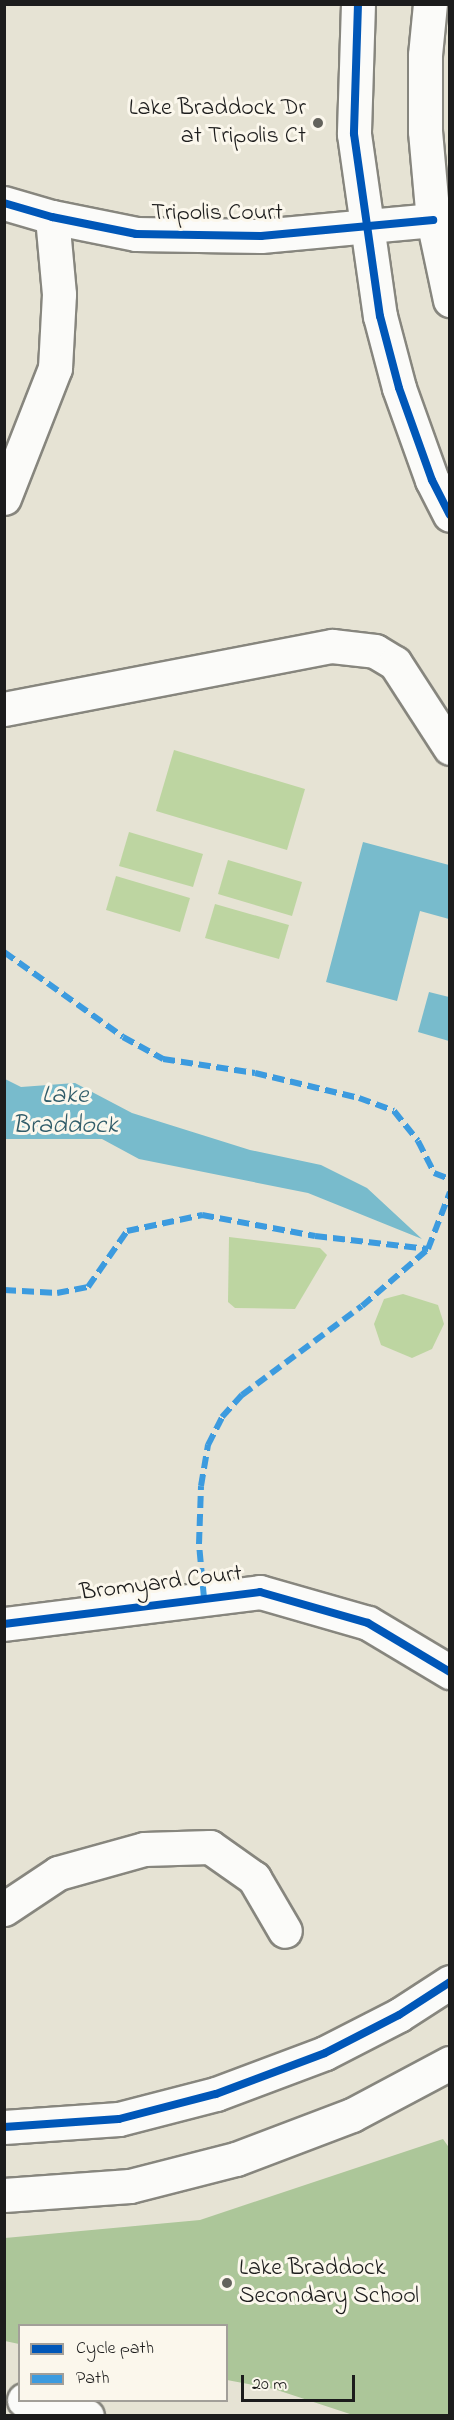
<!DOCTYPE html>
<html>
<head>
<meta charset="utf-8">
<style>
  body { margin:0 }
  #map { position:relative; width:454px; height:2420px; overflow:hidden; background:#e6e3d4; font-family:"Indie Flower",sans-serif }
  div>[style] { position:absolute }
  .green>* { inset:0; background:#bdd5a1 }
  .forest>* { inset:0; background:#acc699 }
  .water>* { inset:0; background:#78bbcc }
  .roads { filter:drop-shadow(2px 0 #87867e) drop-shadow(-2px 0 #87867e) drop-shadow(0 2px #87867e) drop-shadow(0 -2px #87867e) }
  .minor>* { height:33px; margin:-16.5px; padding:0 16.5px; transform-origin:16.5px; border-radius:16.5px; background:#fbfbf9 }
  .quiet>* { height:6px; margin-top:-3px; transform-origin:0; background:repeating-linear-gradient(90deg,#3c9bdf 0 12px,transparent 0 18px) }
  .cycleway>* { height:8px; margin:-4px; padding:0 4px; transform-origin:4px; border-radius:4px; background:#0057b8 }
  .dots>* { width:16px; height:16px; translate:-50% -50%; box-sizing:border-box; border:3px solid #fbf7ec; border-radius:50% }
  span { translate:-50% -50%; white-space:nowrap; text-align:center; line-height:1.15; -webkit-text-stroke:6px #fbf7ec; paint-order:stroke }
  .poi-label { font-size:24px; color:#1c1c1c }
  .right { translate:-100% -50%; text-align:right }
  .left { translate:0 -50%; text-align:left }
  .street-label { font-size:24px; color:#1c1c1c }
  .water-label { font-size:26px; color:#305c69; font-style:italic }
  .frame { position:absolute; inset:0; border:6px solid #1c1c1c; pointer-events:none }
  .legend { position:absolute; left:18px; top:2324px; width:210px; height:78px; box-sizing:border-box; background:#fbf7ec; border:2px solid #a29f99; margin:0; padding:8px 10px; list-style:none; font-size:18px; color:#1c1c1c }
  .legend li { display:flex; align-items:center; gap:12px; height:30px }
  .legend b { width:30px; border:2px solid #a29f99 }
  .scale { position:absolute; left:241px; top:2375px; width:114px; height:27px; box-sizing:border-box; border:3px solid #1c1c1c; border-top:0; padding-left:8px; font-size:18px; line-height:21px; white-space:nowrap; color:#1c1c1c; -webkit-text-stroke:4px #fbf7ec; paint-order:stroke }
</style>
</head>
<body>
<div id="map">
  <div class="green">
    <div style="clip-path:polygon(174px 750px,305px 789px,287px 850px,156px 811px)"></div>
    <div style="clip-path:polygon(129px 832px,203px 854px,193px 887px,119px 866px)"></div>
    <div style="clip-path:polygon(228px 860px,302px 882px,292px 916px,218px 894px)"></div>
    <div style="clip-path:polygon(116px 876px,190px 898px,180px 932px,106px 910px)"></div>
    <div style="clip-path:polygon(215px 904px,289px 925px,279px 959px,205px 938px)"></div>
    <div style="clip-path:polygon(229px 1237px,320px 1248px,327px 1255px,295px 1309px,235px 1308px,228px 1302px)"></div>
    <div style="clip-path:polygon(403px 1294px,438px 1305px,444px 1324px,432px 1349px,412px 1358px,381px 1345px,374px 1324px,384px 1299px)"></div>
  </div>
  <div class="forest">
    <div style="clip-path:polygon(443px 2139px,450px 2149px,449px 2415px,353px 2415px,274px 2389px,227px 2380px,226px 2326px,20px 2326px,19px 2344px,5px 2341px,5px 2238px,200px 2220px)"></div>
  </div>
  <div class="water">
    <div style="clip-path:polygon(363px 842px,449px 865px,449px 919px,420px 911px,397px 1001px,326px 982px)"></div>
    <div style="clip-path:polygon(429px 992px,449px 997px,449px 1041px,418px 1032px)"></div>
    <div style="clip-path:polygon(5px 1079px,21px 1087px,75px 1083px,132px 1113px,250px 1150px,321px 1165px,367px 1188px,422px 1239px,308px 1193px,139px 1159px,102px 1139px,5px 1139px)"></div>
  </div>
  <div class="roads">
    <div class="minor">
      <div style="left:358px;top:4px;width:130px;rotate:91.8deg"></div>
      <div style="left:354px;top:134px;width:184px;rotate:81.9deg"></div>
      <div style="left:380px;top:316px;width:74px;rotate:75.2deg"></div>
      <div style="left:399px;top:388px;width:98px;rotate:70.3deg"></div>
      <div style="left:432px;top:480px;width:39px;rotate:63deg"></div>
      <div style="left:430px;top:4px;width:51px;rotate:95.6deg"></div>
      <div style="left:425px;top:55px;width:76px;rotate:90deg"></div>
      <div style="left:425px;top:131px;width:89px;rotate:84.9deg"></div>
      <div style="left:433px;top:220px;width:82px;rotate:78deg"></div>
      <div style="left:4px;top:203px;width:50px;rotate:16.3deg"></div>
      <div style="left:52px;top:217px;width:86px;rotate:11.4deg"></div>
      <div style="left:136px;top:234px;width:125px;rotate:0.9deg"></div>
      <div style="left:261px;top:236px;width:173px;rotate:-5.3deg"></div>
      <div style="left:4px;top:498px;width:140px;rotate:-68.6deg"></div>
      <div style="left:55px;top:368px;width:74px;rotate:-86.9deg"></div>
      <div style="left:59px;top:294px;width:77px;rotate:-95.2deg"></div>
      <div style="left:4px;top:709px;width:334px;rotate:-10.9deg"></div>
      <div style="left:332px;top:646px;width:43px;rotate:6.6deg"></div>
      <div style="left:375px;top:651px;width:23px;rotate:31deg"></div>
      <div style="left:395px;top:663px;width:101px;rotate:57.1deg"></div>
      <div style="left:4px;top:1624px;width:258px;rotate:-7.1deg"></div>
      <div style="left:260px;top:1592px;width:112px;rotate:16deg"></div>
      <div style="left:368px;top:1623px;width:96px;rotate:30.9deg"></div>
      <div style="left:4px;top:1909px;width:65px;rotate:-33.7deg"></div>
      <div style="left:58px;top:1873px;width:89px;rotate:-15.6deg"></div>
      <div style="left:144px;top:1849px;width:66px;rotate:-1.7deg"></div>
      <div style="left:210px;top:1847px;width:54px;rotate:35.2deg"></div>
      <div style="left:254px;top:1878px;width:61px;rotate:59.7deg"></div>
      <div style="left:4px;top:2127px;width:115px;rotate:-4deg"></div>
      <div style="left:119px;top:2119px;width:100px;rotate:-14.5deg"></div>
      <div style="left:216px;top:2094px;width:116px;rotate:-20.6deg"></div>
      <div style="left:325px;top:2053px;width:83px;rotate:-27.2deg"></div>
      <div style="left:399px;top:2015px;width:61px;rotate:-32.9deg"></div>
      <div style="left:4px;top:2195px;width:126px;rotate:-4.1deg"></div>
      <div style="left:130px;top:2186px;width:109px;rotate:-14.3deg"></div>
      <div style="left:236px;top:2159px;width:124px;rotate:-20.8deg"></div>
      <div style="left:352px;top:2115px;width:111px;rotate:-28deg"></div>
      <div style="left:24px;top:2400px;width:65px;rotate:14.3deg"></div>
    </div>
  </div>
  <div class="quiet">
    <div style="left:4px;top:952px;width:146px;rotate:35.5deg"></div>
    <div style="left:123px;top:1037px;width:46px;rotate:28.8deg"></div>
    <div style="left:163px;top:1059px;width:93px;rotate:8.7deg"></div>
    <div style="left:255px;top:1073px;width:107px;rotate:13.5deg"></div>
    <div style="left:359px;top:1098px;width:37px;rotate:20deg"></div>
    <div style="left:394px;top:1111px;width:38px;rotate:51deg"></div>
    <div style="left:418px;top:1141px;width:36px;rotate:63deg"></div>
    <div style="left:434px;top:1173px;width:17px;rotate:21deg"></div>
    <div style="left:4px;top:1290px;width:53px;rotate:3.2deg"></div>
    <div style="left:57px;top:1293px;width:32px;rotate:-11deg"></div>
    <div style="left:88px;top:1287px;width:68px;rotate:-55.1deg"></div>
    <div style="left:127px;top:1231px;width:77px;rotate:-12deg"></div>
    <div style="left:202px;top:1215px;width:115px;rotate:10.5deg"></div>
    <div style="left:315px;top:1236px;width:114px;rotate:6.6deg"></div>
    <div style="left:204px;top:1598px;width:54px;rotate:-95.3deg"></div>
    <div style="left:199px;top:1544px;width:58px;rotate:-88deg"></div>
    <div style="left:201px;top:1486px;width:42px;rotate:-80.3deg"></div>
    <div style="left:208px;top:1445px;width:31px;rotate:-63deg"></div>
    <div style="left:222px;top:1417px;width:30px;rotate:-48deg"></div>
    <div style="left:242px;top:1395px;width:149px;rotate:-36.6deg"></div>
    <div style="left:362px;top:1306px;width:87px;rotate:-40.8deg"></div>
    <div style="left:428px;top:1249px;width:61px;rotate:-68.9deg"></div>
  </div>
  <div class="cycleway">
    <div style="left:358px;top:4px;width:130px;rotate:91.8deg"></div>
    <div style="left:354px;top:134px;width:184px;rotate:81.9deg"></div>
    <div style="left:380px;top:316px;width:74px;rotate:75.2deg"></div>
    <div style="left:399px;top:388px;width:98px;rotate:70.3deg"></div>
    <div style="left:432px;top:480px;width:39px;rotate:63deg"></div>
    <div style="left:4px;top:203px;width:50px;rotate:16.3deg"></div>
    <div style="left:52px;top:217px;width:86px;rotate:11.4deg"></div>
    <div style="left:136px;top:234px;width:125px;rotate:0.9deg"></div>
    <div style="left:261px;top:236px;width:173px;rotate:-5.3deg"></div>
    <div style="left:4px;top:1624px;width:258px;rotate:-7.1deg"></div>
    <div style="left:260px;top:1592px;width:112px;rotate:16deg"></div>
    <div style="left:368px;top:1623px;width:96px;rotate:30.9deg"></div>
    <div style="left:4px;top:2127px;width:115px;rotate:-4deg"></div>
    <div style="left:119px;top:2119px;width:100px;rotate:-14.5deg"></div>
    <div style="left:216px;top:2094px;width:116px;rotate:-20.6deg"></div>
    <div style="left:325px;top:2053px;width:83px;rotate:-27.2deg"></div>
    <div style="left:399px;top:2015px;width:61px;rotate:-32.9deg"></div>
  </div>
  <div class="dots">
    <div style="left:318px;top:123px;background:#63625c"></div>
    <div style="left:227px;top:2283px;background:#63625c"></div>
  </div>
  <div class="poi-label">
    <span class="right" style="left:306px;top:123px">Lake Braddock Dr<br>at Tripolis Ct</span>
    <span class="left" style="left:239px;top:2283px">Lake Braddock<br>Secondary School</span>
  </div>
  <div class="street-label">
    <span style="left:217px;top:214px">Tripolis Court</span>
    <span style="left:161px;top:1584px;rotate:-7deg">Bromyard Court</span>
  </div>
  <div class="water-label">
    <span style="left:65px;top:1112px">Lake<br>Braddock</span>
  </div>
  <div class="frame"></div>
  <ul class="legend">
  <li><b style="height:8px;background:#0057b8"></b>Cycle path</li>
  <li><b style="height:8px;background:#3c9bdf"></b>Path</li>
  </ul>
  <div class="scale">20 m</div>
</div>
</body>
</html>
